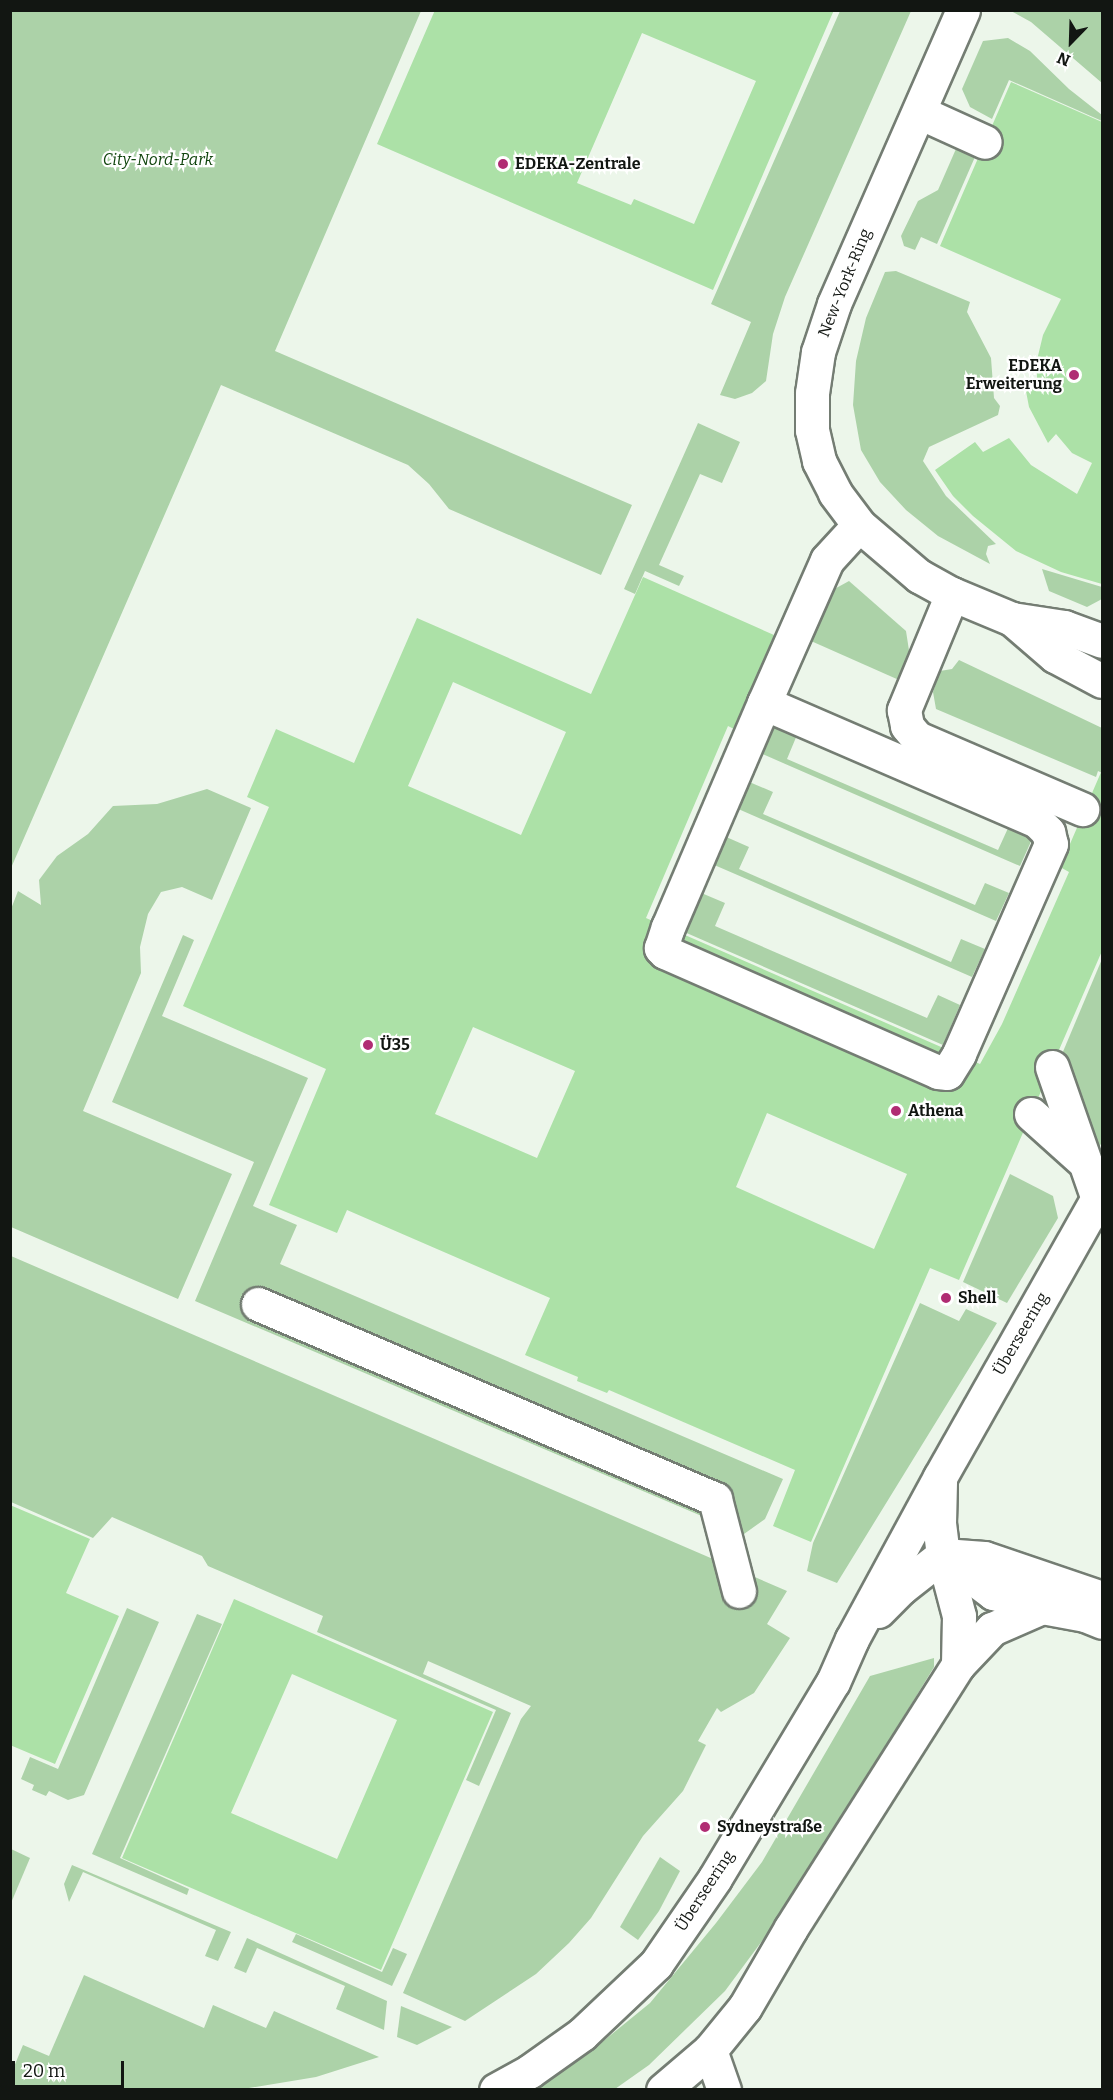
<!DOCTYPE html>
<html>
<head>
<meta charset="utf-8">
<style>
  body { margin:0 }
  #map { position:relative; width:1113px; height:2100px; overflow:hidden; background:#ecf6ea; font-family:Bitter,serif }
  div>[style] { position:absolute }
  .green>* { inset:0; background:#acd2a8 }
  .building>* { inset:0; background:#ace1a7 }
  .roads { filter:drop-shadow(2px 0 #747d73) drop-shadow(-2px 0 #747d73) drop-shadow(0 2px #747d73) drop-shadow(0 -2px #747d73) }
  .minor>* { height:33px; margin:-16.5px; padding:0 16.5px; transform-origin:16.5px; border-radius:16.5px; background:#fff }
  .dots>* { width:16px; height:16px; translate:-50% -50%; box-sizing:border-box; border:3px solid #fff; border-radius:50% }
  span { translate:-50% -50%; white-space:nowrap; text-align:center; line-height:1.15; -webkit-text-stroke:4.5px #fff; paint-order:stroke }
  .park-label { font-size:16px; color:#11450e; font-style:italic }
  .poi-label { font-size:16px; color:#121612; font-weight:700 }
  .left { translate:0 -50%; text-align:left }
  .right { translate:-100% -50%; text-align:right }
  .street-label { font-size:16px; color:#121612 }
  .frame { position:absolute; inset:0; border:12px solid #121612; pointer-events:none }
  .north { position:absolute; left:1041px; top:12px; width:60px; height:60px; -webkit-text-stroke:4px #fff; paint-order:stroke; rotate:203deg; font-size:16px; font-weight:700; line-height:24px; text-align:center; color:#121612 }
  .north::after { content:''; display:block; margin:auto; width:21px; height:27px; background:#121612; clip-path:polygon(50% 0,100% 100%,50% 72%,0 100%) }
  .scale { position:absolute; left:12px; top:2061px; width:112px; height:27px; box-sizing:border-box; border:3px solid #121612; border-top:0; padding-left:8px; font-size:18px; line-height:21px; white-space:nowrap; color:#121612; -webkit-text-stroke:4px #fff; paint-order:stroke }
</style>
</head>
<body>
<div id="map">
  <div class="green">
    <div style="clip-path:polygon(11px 10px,421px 11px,275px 351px,632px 505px,601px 575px,449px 509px,429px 484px,408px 465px,221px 385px,11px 868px)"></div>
    <div style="clip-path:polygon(840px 11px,911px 11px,785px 297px,773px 334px,766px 381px,752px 393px,735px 399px,720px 395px,751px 322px,711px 304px)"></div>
    <div style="clip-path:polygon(1011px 11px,1102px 11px,1102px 83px,1031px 22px)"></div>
    <div style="clip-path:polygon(1008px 38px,1030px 51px,1069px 89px,1102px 115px,1102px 121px,1009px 80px,992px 119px,970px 107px,962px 89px,983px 41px)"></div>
    <div style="clip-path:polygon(959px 142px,978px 150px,937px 244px,921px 237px,915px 250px,904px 246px,901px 236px,918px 201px,938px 190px)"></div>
    <div style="clip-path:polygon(896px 271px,970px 302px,967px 312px,991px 358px,994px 398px,1000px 406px,998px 415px,929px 447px,923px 461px,946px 496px,996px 544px,988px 546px,986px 554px,990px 564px,938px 536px,906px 510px,880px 482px,861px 450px,853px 405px,856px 361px,866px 318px,885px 272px)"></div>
    <div style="clip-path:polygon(698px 423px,740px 442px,722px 483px,700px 474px,659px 565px,684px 576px,679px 586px,645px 571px,635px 594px,624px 589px)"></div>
    <div style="clip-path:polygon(1042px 569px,1102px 587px,1102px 599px,1087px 607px,1049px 591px)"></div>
    <div style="clip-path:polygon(849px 581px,906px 631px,910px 657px,899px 680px,811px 641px,829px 592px)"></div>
    <div style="clip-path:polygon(959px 660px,1102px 728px,1102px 773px,1098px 771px,1096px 777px,936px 709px,933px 692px,940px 671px,952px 669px)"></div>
    <div style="clip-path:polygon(772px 724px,797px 735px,787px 759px,998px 850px,1009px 826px,1033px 837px,1020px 866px,760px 753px)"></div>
    <div style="clip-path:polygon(747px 781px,773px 792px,763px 814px,975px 905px,985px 883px,1009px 893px,996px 921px,736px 808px)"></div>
    <div style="clip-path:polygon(207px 789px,251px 808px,212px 900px,182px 887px,161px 892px,148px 914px,140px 947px,141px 973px,83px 1111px,232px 1174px,178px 1299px,11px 1227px,11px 909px,18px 891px,41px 905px,39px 880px,57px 856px,88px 834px,113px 806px,157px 804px)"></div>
    <div style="clip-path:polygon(724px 836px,749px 847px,739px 869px,951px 962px,961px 939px,985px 949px,972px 977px,712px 864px)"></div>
    <div style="clip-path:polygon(699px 892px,725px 903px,715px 926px,927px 1018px,938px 995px,960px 1005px,943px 1045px,682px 931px)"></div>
    <div style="clip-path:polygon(183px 935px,194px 940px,162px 1016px,308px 1078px,253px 1206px,297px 1225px,280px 1264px,783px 1479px,765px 1519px,744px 1534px,195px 1301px,254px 1162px,112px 1102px)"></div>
    <div style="clip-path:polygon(1102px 959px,1102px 1142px,1092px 1159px,1062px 1054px)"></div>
    <div style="clip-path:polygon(1010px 1174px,1053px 1196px,1058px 1218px,1007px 1303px,963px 1282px)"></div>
    <div style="clip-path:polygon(11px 1256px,787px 1591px,767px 1624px,790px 1638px,754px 1693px,721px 1712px,717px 1708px,698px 1741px,706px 1745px,683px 1791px,643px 1836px,591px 1918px,569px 1943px,536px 1974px,465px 2021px,403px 1993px,521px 1719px,531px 1706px,428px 1661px,423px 1674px,511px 1713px,479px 1786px,466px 1780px,496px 1710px,317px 1632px,323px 1616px,208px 1566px,202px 1556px,112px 1517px,93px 1538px,11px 1502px)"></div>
    <div style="clip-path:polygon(920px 1303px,959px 1321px,966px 1309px,997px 1323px,837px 1583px,807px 1571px,813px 1543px)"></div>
    <div style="clip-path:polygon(127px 1608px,159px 1622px,84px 1795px,68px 1800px,49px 1791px,46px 1796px,32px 1790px,34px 1785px,21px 1779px,30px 1757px,58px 1769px)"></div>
    <div style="clip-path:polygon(197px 1614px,222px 1624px,120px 1858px,189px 1889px,187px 1895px,92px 1854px)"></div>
    <div style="clip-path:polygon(934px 1658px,934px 1667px,790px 1903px,725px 1991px,649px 2065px,615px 2089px,532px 2090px,585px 2056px,650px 2003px,716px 1923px,762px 1862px,870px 1676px)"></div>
    <div style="clip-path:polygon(11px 1849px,30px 1858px,11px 1903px)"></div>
    <div style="clip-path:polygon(660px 1857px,680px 1871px,659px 1911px,638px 1940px,620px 1927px)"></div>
    <div style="clip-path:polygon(72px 1865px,231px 1932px,218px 1961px,205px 1956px,216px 1930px,83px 1872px,69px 1902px,64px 1884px)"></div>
    <div style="clip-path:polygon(296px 1934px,382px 1972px,393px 1948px,407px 1954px,392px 1986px,292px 1942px)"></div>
    <div style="clip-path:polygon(247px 1938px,387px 2001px,384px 2030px,336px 2009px,345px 1986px,257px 1948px,246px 1973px,234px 1968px)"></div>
    <div style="clip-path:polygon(84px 1975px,204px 2028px,213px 2005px,266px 2028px,274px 2011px,379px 2057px,316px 2077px,243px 2089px,11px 2089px,11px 2074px,23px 2045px,49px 2056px)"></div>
    <div style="clip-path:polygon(401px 2006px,452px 2027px,417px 2045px,397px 2037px)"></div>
  </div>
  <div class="building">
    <div style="clip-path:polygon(evenodd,435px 10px,834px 10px,713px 290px,377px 144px,435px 10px,642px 33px,756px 81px,694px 224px,634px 199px,631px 205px,577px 183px,642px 33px)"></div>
    <div style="clip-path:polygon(1011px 82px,1102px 122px,1102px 584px,1061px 572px,1016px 551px,973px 516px,953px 496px,935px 470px,975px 442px,983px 452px,1009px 438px,1031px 465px,1077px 494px,1092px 463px,1072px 453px,1056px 434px,1048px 443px,1029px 407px,1025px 386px,1037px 385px,1037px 360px,1043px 335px,1061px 299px,940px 246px)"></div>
    <div style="clip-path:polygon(evenodd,643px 577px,774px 635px,734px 729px,728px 726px,646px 918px,980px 1064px,1002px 1024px,1069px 872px,1060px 867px,1102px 770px,1102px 951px,959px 1280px,930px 1268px,811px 1542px,773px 1526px,795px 1470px,609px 1390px,607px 1393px,577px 1381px,578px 1377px,525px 1355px,550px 1298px,347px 1210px,337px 1233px,269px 1205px,326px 1069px,183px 1006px,269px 807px,247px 797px,276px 729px,354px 763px,417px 618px,591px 694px,643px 577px,453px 682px,566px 732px,521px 835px,408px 786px,453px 682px,643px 577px,473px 1027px,575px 1071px,537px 1158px,435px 1114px,473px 1027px,643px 577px,767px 1113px,907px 1174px,874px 1249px,736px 1187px,767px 1113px)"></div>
    <div style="clip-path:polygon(10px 1505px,90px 1539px,66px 1593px,119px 1616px,55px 1764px,10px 1745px)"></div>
    <div style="clip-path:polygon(evenodd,234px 1599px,493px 1712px,381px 1970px,122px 1858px,234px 1599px,292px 1674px,397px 1720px,337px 1859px,231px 1813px,292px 1674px)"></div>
  </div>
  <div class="roads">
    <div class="minor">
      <div style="left:963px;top:10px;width:321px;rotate:113.7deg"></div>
      <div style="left:834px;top:304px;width:51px;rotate:108.4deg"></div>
      <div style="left:818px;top:352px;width:41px;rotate:98.3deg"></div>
      <div style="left:812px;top:393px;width:37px;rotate:90deg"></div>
      <div style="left:812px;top:430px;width:32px;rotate:77deg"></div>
      <div style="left:819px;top:461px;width:36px;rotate:63deg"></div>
      <div style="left:835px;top:493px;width:40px;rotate:53deg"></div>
      <div style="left:859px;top:525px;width:79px;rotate:40.4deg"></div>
      <div style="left:919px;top:576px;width:38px;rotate:29deg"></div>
      <div style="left:952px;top:594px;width:65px;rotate:22.6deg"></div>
      <div style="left:1012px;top:619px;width:53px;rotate:8.7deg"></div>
      <div style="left:1064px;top:627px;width:40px;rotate:20.2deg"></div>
      <div style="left:919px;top:112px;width:72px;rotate:24.4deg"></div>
      <div style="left:952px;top:594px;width:126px;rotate:112.5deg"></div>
      <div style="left:904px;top:710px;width:16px;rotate:79deg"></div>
      <div style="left:907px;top:726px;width:16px;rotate:50deg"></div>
      <div style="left:917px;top:738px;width:180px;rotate:23.3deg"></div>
      <div style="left:1012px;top:619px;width:57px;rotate:40.7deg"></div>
      <div style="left:1055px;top:656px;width:53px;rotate:28deg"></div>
      <div style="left:764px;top:703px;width:297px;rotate:23.4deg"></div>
      <div style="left:1037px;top:821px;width:16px;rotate:45deg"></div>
      <div style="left:1048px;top:832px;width:12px;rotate:76deg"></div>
      <div style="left:1051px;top:844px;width:229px;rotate:113.7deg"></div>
      <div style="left:959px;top:1054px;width:22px;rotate:122deg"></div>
      <div style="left:947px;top:1073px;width:9px;rotate:-174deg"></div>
      <div style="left:938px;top:1072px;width:298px;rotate:-156.3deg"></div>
      <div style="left:665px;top:952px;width:6px;rotate:-135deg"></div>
      <div style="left:661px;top:948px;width:22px;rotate:-72deg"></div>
      <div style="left:668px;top:927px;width:244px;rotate:-66.8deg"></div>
      <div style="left:764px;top:703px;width:156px;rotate:-66.2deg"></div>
      <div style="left:827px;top:560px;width:47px;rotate:-47.6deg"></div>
      <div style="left:1052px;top:1067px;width:140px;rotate:70.8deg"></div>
      <div style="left:1031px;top:1114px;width:67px;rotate:42deg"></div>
      <div style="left:258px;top:1304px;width:497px;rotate:23.1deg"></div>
      <div style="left:715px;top:1499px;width:95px;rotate:75.4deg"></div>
      <div style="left:940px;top:1482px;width:41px;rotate:91.4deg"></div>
      <div style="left:939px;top:1523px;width:32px;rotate:83deg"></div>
      <div style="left:943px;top:1555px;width:63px;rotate:75.3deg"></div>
      <div style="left:959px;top:1616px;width:49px;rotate:91.2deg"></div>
      <div style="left:943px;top:1555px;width:63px;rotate:37.2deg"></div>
      <div style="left:993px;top:1593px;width:51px;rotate:15.9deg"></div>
      <div style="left:1042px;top:1607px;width:44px;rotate:10.5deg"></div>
      <div style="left:1085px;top:1615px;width:18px;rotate:22deg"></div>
      <div style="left:878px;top:1611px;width:33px;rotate:-45deg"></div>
      <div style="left:901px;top:1588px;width:53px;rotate:-38.2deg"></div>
      <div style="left:943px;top:1555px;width:41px;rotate:4.2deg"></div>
      <div style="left:984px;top:1558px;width:125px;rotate:18.7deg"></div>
      <div style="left:710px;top:2050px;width:42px;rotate:70.7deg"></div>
      <div style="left:496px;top:2090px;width:39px;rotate:-29deg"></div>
      <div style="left:530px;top:2071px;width:64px;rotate:-35.4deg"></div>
      <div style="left:582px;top:2034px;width:102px;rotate:-43.4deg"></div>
      <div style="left:656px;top:1964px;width:104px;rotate:-55.5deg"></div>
      <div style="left:715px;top:1878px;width:229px;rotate:-59deg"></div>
      <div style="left:833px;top:1682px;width:47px;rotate:-66.2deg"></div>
      <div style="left:852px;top:1639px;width:184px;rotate:-61.5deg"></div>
      <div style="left:940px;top:1477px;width:329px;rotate:-60.5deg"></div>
      <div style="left:663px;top:2090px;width:62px;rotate:-40.4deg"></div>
      <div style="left:710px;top:2050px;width:55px;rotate:-50.9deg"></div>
      <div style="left:745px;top:2007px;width:91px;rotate:-59.8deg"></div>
      <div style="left:791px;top:1928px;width:312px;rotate:-57.6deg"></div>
      <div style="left:958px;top:1665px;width:50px;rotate:-46.6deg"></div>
      <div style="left:992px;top:1629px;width:55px;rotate:-23.7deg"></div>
    </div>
  </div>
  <div class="dots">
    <div style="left:503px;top:164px;background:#b02c73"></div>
    <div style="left:1074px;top:375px;background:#b02c73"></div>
    <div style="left:368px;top:1045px;background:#b02c73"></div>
    <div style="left:896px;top:1111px;background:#b02c73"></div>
    <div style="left:946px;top:1298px;background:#b02c73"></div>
    <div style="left:705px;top:1827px;background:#b02c73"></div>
  </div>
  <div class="park-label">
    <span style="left:158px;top:160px">City-Nord-Park</span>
  </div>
  <div class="poi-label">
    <span class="left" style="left:515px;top:164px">EDEKA-Zentrale</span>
    <span class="right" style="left:1062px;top:375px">EDEKA<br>Erweiterung</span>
    <span class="left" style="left:380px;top:1045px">Ü35</span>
    <span class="left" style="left:908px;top:1111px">Athena</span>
    <span class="left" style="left:958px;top:1298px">Shell</span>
    <span class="left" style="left:717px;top:1827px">Sydneystraße</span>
  </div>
  <div class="street-label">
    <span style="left:845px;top:283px;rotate:-68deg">New-York-Ring</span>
    <span style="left:1021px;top:1334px;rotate:-60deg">Überseering</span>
    <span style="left:705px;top:1891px;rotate:-57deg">Überseering</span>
  </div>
  <div class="frame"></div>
  <div class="north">N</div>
  <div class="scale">20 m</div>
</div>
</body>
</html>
